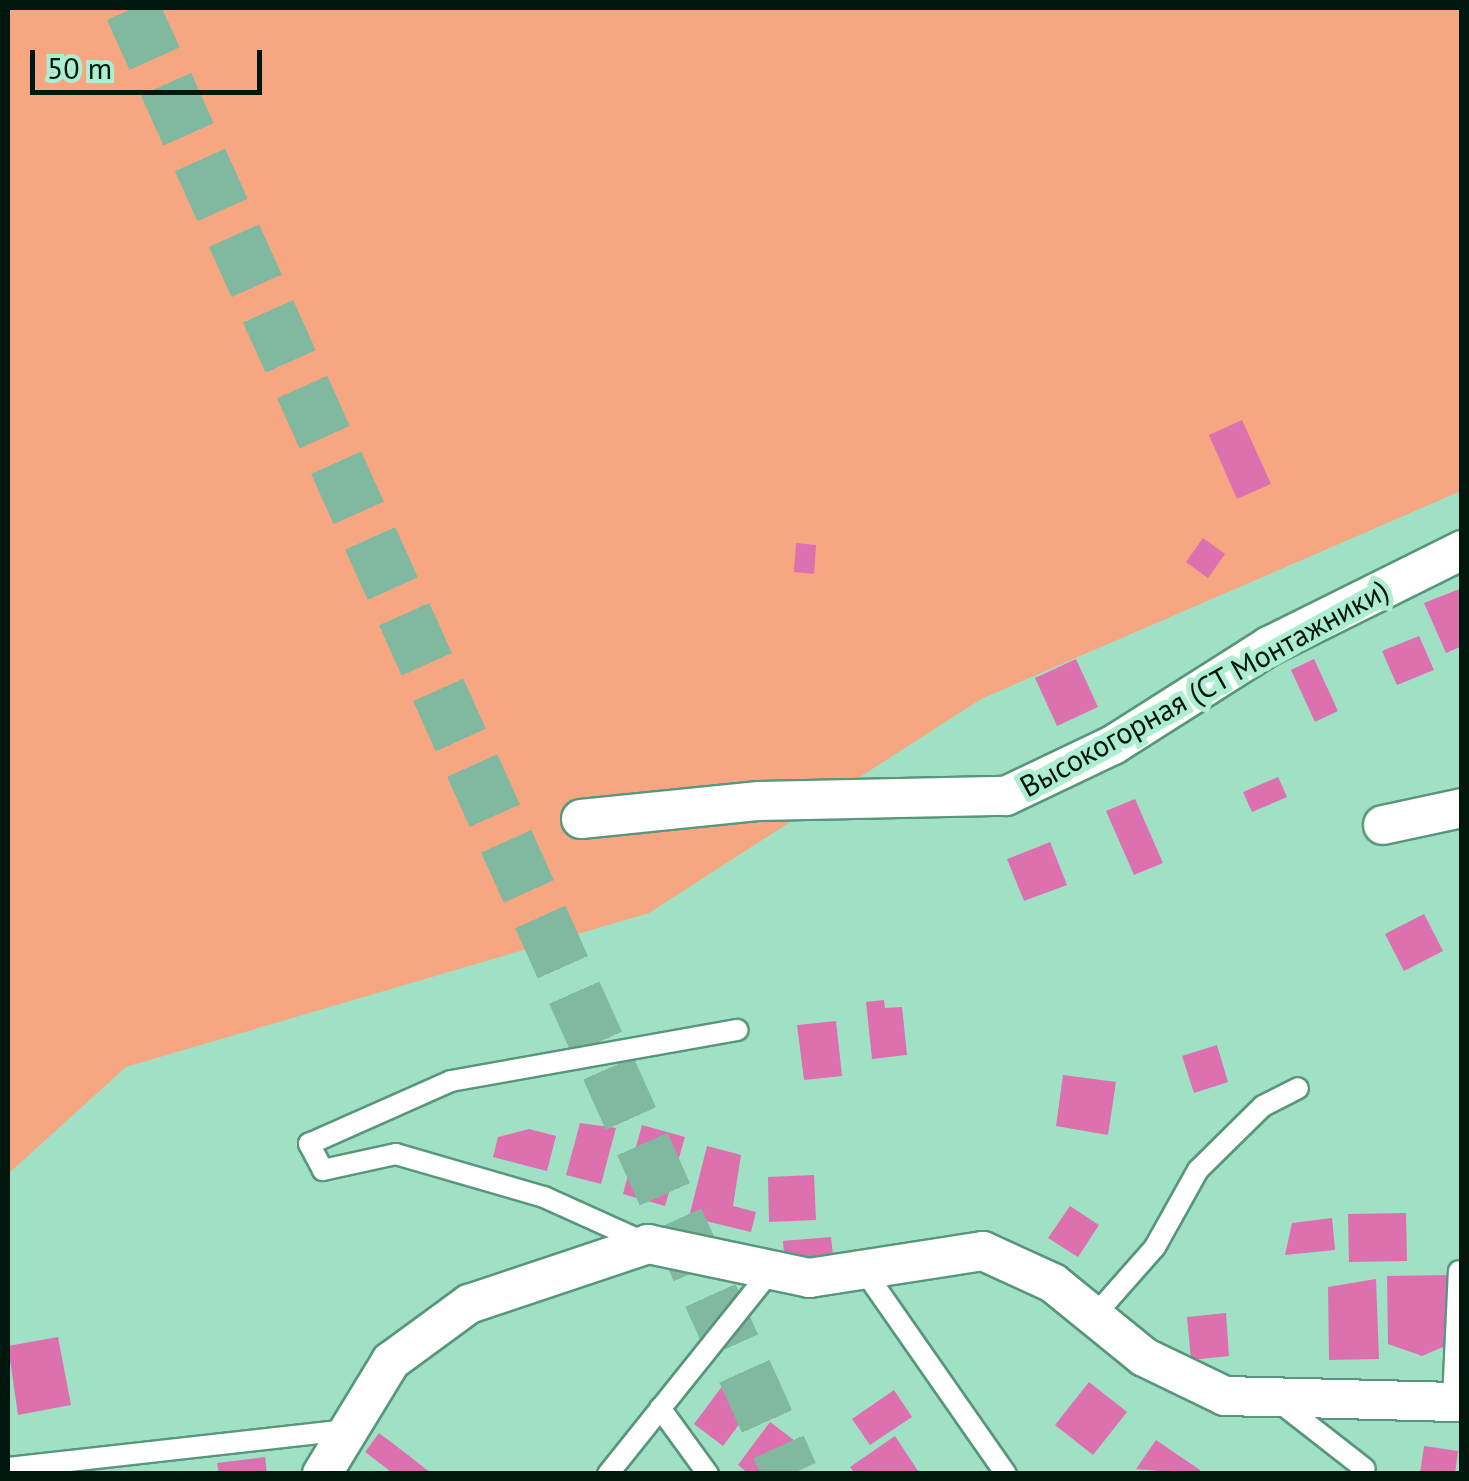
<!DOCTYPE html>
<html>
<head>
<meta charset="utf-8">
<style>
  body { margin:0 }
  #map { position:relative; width:1469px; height:1481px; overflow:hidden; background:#a0e1c5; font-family:"PT Sans",sans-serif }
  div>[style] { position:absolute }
  .green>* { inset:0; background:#f6a681 }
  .building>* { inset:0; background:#dd70af }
  .trunk-tunnel>* { height:55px; margin-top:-27.5px; transform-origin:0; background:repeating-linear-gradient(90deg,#80b9a0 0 55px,transparent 0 83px) }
  .roads { filter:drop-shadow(2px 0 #58967d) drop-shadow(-2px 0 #58967d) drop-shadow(0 2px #58967d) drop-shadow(0 -2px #58967d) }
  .service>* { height:20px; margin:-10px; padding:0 10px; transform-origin:10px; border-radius:10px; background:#fff }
  .minor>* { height:38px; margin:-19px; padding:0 19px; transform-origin:19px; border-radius:19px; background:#fff }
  span { translate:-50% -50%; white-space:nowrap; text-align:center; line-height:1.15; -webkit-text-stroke:10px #adeed2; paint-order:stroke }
  .street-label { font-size:30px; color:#00170e }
  .frame { position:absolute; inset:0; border:10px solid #00170e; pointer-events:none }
  .scale { position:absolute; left:30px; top:50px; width:232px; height:45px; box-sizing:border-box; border:5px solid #00170e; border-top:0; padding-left:12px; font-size:30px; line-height:35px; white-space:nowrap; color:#00170e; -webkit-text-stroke:8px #adeed2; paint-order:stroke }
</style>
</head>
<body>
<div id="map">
  <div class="green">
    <div style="clip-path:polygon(8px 8px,1461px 8px,1461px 491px,981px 699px,649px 913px,126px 1067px,8px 1174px)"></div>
  </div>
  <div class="building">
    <div style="clip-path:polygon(1242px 420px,1271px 484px,1237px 499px,1209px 435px)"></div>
    <div style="clip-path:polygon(1203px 538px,1225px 554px,1208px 578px,1186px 562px)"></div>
    <div style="clip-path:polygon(796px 543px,816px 545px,814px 574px,794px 572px)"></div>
    <div style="clip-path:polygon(1462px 588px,1462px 646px,1446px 653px,1424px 603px)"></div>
    <div style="clip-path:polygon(1419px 636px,1434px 670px,1397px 685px,1382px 651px)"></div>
    <div style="clip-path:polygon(1076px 659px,1098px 707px,1057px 726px,1035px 678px)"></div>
    <div style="clip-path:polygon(1314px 659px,1338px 711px,1315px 722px,1291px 670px)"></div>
    <div style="clip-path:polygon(1278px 777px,1287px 797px,1252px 812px,1243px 792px)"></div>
    <div style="clip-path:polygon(1135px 799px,1163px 863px,1134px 875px,1106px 811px)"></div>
    <div style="clip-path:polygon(1050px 842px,1067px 885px,1024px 901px,1007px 859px)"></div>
    <div style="clip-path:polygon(1424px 914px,1443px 951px,1404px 971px,1385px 934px)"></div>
    <div style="clip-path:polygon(884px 1000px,885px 1008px,902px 1007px,907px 1055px,872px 1059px,866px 1002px)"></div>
    <div style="clip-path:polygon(836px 1021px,842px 1076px,804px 1080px,797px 1025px)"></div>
    <div style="clip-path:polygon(1217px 1045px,1228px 1082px,1194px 1093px,1182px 1056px)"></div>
    <div style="clip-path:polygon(1063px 1075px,1116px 1082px,1108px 1135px,1056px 1126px)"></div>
    <div style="clip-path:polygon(580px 1123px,616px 1128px,601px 1184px,566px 1175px)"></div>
    <div style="clip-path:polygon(642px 1125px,685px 1137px,665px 1206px,623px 1194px)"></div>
    <div style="clip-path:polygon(529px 1129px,556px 1136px,547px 1171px,493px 1157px,498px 1137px)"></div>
    <div style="clip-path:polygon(707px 1146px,741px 1155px,733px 1206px,756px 1212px,751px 1232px,689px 1217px)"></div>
    <div style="clip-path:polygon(814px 1175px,816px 1220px,769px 1222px,768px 1177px)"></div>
    <div style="clip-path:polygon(1070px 1206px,1099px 1225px,1078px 1257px,1048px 1238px)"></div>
    <div style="clip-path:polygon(1406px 1213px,1407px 1261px,1349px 1262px,1348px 1214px)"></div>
    <div style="clip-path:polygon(1332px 1218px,1335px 1250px,1285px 1255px,1292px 1223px)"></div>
    <div style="clip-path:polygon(831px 1237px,834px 1264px,785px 1268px,783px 1241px)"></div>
    <div style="clip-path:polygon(1452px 1275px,1452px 1343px,1422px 1356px,1388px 1344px,1387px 1276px)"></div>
    <div style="clip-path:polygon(1376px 1279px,1379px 1359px,1329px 1360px,1328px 1287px)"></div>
    <div style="clip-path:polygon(1226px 1313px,1229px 1356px,1191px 1360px,1187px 1317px)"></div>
    <div style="clip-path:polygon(58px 1337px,71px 1405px,18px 1415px,8px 1346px)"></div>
    <div style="clip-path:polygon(726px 1381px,755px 1403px,723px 1446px,694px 1424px)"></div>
    <div style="clip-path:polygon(1089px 1382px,1127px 1412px,1093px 1455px,1055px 1425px)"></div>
    <div style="clip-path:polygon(894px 1390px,912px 1417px,870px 1445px,852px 1419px)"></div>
    <div style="clip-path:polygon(770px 1422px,799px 1444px,778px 1474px,749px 1474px,738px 1465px)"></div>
    <div style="clip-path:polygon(379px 1433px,412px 1458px,432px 1474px,394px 1474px,365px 1452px)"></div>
    <div style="clip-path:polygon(895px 1436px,920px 1474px,855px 1474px,850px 1467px)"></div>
    <div style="clip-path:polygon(1156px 1440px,1200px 1470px,1198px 1474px,1136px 1469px)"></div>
    <div style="clip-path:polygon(1424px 1446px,1458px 1451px,1455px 1474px,1420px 1474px)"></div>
    <div style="clip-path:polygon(265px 1457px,267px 1474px,219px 1474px,217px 1463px)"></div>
  </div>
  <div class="trunk-tunnel">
    <div style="left:132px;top:8px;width:1607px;rotate:65.8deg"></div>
  </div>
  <div class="roads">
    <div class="service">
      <div style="left:646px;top:1243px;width:112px;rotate:-155.7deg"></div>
      <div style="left:544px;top:1197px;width:154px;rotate:-163.8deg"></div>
      <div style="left:396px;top:1154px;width:75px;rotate:167.6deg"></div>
      <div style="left:323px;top:1170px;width:30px;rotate:-118deg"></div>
      <div style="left:309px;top:1144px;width:155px;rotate:-23.9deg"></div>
      <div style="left:451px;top:1081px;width:291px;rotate:-10.1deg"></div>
      <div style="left:865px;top:1272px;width:246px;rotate:55.1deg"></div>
      <div style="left:1096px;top:1314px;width:89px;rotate:-48.6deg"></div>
      <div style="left:1155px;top:1247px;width:88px;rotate:-60.8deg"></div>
      <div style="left:1198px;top:1170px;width:91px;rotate:-44.6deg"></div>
      <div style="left:1263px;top:1106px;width:39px;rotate:-27deg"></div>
      <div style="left:1278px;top:1401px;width:110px;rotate:38deg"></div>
      <div style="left:1453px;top:1401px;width:130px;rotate:-87.4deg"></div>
      <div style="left:660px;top:1408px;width:82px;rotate:54deg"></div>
      <div style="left:8px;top:1468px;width:343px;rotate:-6.4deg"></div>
      <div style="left:608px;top:1474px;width:256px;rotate:-51.3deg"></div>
    </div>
    <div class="minor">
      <div style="left:581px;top:819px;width:179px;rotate:-5.8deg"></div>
      <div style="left:759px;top:801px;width:247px;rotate:-1.2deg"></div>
      <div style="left:1006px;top:796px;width:119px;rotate:-25.5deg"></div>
      <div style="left:1113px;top:745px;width:185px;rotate:-32.4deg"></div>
      <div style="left:1269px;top:646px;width:216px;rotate:-26.4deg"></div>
      <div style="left:1383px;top:825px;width:81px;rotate:-12.1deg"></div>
      <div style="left:322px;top:1474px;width:132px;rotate:-58.6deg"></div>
      <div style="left:391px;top:1361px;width:97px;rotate:-36.2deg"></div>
      <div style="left:469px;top:1304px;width:189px;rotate:-18.5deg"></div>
      <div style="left:648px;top:1244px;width:165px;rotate:11.9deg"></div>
      <div style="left:809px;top:1278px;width:176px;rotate:-8.8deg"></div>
      <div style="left:983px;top:1251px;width:77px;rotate:24.6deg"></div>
      <div style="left:1053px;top:1283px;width:117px;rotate:39.1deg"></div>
      <div style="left:1144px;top:1357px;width:90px;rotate:25.7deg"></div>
      <div style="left:1225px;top:1396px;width:237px;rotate:1.5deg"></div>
    </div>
  </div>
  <div class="street-label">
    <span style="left:1204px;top:688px;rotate:-29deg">Высокогорная (СТ Монтажники)</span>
  </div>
  <div class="frame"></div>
  <div class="scale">50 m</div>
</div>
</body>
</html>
